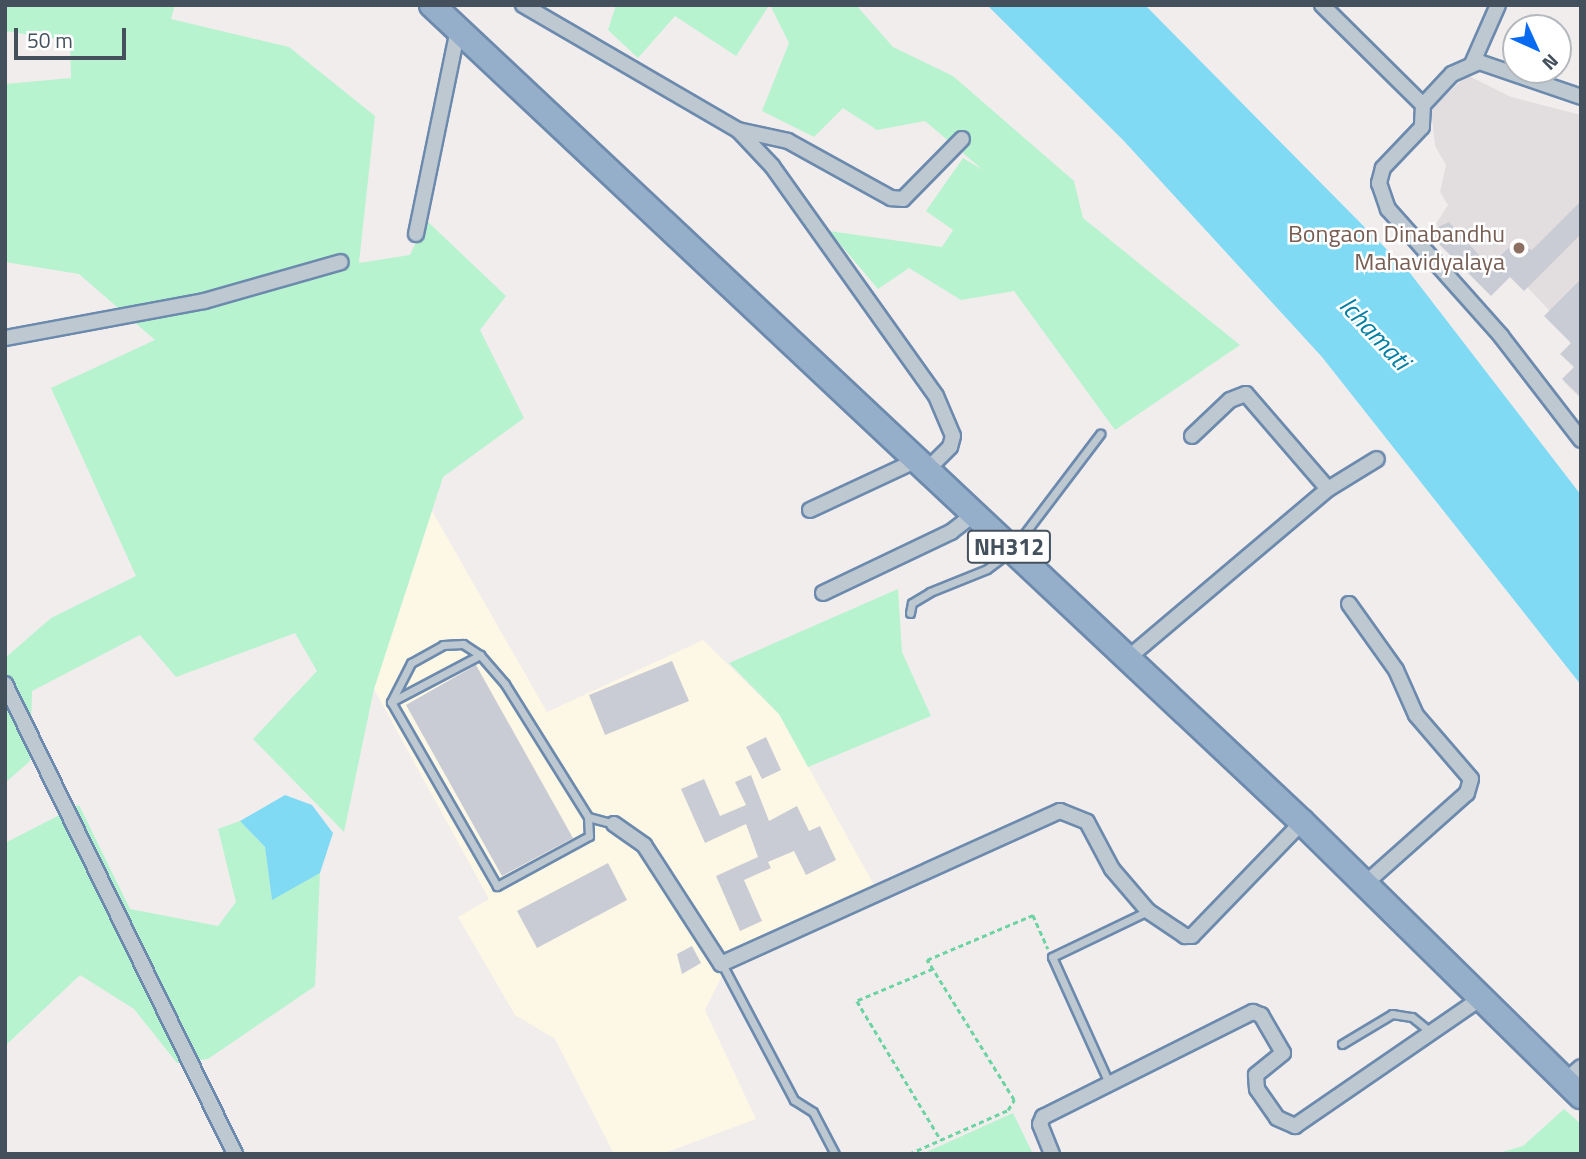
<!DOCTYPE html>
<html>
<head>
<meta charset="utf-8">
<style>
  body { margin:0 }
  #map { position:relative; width:1586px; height:1159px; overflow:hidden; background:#f1eded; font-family:"Titillium Web",sans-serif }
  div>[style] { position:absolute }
  .commercial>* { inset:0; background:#fdf7e5 }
  .education>* { inset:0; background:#e2dedf }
  .green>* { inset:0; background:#b7f3cf }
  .water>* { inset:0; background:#80daf4 }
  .building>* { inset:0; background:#c9ccd4 }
  .path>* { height:2.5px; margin-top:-1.25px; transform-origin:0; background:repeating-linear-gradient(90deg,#6cd4a2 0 5px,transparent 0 8.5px) }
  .roads { filter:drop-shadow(2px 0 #6c8aad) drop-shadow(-2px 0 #6c8aad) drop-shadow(0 2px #6c8aad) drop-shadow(0 -2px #6c8aad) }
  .service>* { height:7px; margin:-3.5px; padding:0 3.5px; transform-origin:3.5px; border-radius:3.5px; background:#bdc8d1 }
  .minor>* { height:14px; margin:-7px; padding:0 7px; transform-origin:7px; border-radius:7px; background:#bdc8d1 }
  .trunk>* { height:24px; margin:-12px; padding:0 12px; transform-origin:12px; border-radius:12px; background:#95aec9 }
  .dots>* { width:19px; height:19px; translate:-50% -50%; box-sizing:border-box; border:4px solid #fff; border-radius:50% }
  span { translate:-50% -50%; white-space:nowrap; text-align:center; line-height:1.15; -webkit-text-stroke:5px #fff; paint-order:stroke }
  .shield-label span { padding:2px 5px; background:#fff; border:2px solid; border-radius:5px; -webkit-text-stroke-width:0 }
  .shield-label { font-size:23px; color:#44515d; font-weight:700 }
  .education-label { font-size:24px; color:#785e54 }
  .right { translate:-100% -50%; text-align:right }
  .water-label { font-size:26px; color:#0280a4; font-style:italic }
  .frame { position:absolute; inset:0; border:7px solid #44515d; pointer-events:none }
  .north { position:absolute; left:1502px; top:14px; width:70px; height:70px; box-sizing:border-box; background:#fff; border:2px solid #b4b9be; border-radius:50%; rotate:135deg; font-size:19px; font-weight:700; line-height:28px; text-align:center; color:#44515d }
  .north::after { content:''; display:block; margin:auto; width:24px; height:32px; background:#086af0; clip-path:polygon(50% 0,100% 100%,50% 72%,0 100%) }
  .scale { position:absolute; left:14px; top:28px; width:112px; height:32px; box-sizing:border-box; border:4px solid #44515d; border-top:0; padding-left:9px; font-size:21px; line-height:24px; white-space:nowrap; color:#44515d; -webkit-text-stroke:5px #fff; paint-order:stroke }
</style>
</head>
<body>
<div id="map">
  <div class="commercial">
    <div style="clip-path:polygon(432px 511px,547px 712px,703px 640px,779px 714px,883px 901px,723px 974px,705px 1010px,756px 1119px,662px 1154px,614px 1154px,555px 1039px,515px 1015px,458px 917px,489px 899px,374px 689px)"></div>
  </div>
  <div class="education">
    <div style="clip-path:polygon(1467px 75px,1511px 97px,1581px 115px,1581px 399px,1564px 382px,1578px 367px,1564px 326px,1513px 272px,1495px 289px,1436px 224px,1448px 205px,1440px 192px,1446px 165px,1435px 146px,1431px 109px)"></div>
  </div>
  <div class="green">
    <div style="clip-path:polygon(5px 5px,175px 5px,171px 19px,289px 47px,375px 116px,359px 263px,410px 255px,426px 220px,506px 296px,480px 330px,524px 418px,443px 477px,374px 689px,344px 832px,253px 739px,317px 671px,295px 633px,176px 677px,140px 635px,32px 691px,30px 761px,5px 783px,5px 658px,51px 618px,136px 576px,51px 388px,155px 340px,79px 274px,5px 262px,5px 84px,71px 78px,70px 41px,5px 31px)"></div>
    <div style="clip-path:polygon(616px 5px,765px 5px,768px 7px,736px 56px,675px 16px,638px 58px,608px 30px)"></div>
    <div style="clip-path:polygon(770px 5px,856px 5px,893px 47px,953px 76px,1074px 181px,1083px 218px,1240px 345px,1115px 430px,1014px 291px,961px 300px,909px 268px,878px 289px,829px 231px,942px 247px,953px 230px,926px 211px,963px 158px,983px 170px,925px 121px,877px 130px,843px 108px,814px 137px,762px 111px,789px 43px)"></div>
    <div style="clip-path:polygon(898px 589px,902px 652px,931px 716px,808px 767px,779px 714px,729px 663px)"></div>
    <div style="clip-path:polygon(79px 805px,130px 909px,218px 926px,236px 902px,218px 829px,240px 821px,265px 847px,272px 899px,320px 873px,315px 986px,208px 1059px,177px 1063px,134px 1009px,80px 975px,5px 1046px,5px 843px)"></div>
    <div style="clip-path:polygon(1564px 1109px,1581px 1124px,1581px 1154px,1495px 1154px,1523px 1146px)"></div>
    <div style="clip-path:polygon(1013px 1113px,1033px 1154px,922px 1154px)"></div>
  </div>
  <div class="water">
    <div style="clip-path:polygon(987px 5px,1145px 5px,1410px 273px,1581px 495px,1581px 685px,1322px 357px,1123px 140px)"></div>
    <div style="clip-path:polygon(285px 795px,312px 805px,333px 833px,320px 873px,272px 900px,265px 847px,240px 821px)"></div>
  </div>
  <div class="building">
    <div style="clip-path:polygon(1581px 201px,1581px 234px,1524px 291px,1510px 277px,1491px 296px,1427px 232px,1449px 222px,1489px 266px,1515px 242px,1532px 250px)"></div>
    <div style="clip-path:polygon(1581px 279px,1581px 397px,1562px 379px,1574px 367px,1560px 354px,1571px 343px,1544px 316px)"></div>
    <div style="clip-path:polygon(672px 661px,689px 701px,605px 735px,589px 695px)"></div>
    <div style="clip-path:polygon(476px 665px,573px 838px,502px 876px,406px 705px)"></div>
    <div style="clip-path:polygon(766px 737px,781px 770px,762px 779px,746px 747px)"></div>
    <div style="clip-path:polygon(751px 775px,769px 821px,797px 806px,809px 831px,820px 826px,836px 860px,806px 875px,794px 851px,768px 862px,771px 868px,744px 880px,762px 921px,740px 931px,716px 876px,758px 857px,746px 824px,705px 843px,681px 789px,704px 779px,720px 816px,746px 805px,735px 782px)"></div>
    <div style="clip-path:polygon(608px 863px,627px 900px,537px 948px,517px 911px)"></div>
    <div style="clip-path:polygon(692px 946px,701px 963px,682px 974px,677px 954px)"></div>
  </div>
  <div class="path">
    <div style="left:933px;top:969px;width:82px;rotate:157.2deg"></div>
    <div style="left:857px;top:1001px;width:162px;rotate:58.9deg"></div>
    <div style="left:909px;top:1154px;width:108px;rotate:-24deg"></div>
    <div style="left:1008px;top:1110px;width:12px;rotate:-59deg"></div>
    <div style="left:1014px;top:1100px;width:165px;rotate:-121.9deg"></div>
    <div style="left:927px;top:960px;width:115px;rotate:-23deg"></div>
    <div style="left:1033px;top:915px;width:37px;rotate:66deg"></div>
  </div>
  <div class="roads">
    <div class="service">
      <div style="left:910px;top:613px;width:10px;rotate:-79deg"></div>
      <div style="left:912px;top:603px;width:21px;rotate:-31deg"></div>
      <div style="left:930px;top:592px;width:61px;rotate:-22deg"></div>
      <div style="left:987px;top:569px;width:31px;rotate:-37deg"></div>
      <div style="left:1012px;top:550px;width:146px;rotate:-52.8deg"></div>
      <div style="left:391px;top:702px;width:44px;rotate:-62.9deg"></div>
      <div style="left:411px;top:663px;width:37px;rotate:-29deg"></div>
      <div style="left:443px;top:645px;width:20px;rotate:-3deg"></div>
      <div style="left:463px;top:644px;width:20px;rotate:33deg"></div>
      <div style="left:588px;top:817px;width:19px;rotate:87deg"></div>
      <div style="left:589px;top:836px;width:105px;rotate:151.5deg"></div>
      <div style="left:497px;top:886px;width:212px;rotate:-119.9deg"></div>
      <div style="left:391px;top:702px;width:101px;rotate:-27.8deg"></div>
      <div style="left:480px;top:655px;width:38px;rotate:49deg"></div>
      <div style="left:505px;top:684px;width:157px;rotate:58deg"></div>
      <div style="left:588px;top:817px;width:27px;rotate:15deg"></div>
      <div style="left:722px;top:964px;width:154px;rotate:62.1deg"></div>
      <div style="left:794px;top:1100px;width:22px;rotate:32deg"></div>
      <div style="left:813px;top:1112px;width:47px;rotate:62.4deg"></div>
      <div style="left:1342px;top:1044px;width:58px;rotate:-31deg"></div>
      <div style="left:1392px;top:1014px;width:20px;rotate:9deg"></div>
      <div style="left:1412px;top:1017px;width:26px;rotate:39deg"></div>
      <div style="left:1109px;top:1083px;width:138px;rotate:-114.3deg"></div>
      <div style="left:1052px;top:957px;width:106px;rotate:-25.6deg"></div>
    </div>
    <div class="minor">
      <div style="left:523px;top:5px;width:249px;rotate:30.2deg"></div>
      <div style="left:738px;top:130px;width:50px;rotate:46.6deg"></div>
      <div style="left:772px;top:166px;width:282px;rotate:54.5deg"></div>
      <div style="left:936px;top:396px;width:43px;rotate:67deg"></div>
      <div style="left:953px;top:436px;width:11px;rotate:105deg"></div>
      <div style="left:950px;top:447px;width:34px;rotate:135deg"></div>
      <div style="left:1322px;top:5px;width:142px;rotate:44.7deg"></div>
      <div style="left:1423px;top:105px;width:22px;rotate:93deg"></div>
      <div style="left:1422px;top:127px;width:57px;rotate:133.6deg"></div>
      <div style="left:1383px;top:168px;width:16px;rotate:105deg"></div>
      <div style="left:1379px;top:183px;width:28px;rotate:71deg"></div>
      <div style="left:1388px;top:209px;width:170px;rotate:48.3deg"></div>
      <div style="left:1501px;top:336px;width:131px;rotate:52.4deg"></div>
      <div style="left:1472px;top:64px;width:64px;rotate:-66.2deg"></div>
      <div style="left:1423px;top:105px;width:42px;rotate:-46.9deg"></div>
      <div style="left:1452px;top:74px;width:30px;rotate:-24deg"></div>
      <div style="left:1479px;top:62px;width:108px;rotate:18.9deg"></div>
      <div style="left:738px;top:130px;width:51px;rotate:12.4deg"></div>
      <div style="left:788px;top:141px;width:118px;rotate:29deg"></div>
      <div style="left:891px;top:198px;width:12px;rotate:5deg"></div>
      <div style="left:903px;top:199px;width:84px;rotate:-45.5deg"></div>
      <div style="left:416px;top:234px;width:209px;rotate:-78.4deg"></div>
      <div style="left:5px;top:338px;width:202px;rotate:-10.5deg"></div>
      <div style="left:204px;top:301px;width:142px;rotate:-15.9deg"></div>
      <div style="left:1192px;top:436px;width:52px;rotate:-43.5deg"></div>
      <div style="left:1230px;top:400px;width:17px;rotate:-21deg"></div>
      <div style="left:1246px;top:394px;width:125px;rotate:49.2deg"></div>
      <div style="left:810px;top:510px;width:116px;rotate:-25deg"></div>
      <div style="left:823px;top:593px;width:142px;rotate:-25.5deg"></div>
      <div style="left:951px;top:532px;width:29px;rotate:-38deg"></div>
      <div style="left:1349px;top:604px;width:81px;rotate:54.5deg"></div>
      <div style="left:1396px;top:670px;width:49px;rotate:66deg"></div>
      <div style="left:1416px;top:715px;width:84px;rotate:49.3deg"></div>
      <div style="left:1471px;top:779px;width:15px;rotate:106deg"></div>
      <div style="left:1467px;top:793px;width:135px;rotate:138.3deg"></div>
      <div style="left:1128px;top:658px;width:262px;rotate:-40.2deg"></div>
      <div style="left:1328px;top:489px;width:57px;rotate:-31.5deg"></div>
      <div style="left:5px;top:684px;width:523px;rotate:63.92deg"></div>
      <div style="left:614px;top:824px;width:37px;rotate:35deg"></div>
      <div style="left:644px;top:845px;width:142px;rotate:57.1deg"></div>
      <div style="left:721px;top:964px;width:372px;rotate:-24.3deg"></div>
      <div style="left:1060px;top:811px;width:29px;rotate:22deg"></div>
      <div style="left:1087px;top:822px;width:53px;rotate:62deg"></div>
      <div style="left:1112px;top:869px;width:55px;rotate:49.4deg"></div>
      <div style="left:1148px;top:911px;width:45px;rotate:34deg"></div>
      <div style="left:1185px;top:936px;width:7px"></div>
      <div style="left:1192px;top:936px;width:158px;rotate:-46deg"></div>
      <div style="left:1565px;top:1081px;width:21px;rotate:-41deg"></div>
      <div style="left:1052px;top:1154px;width:32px;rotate:-112deg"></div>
      <div style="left:1040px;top:1124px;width:8px;rotate:-67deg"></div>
      <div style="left:1043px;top:1117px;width:235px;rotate:-26.6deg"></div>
      <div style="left:1253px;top:1012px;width:9px;rotate:21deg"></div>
      <div style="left:1261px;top:1015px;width:44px;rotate:59.9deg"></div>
      <div style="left:1283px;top:1053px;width:35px;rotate:141deg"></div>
      <div style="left:1256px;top:1075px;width:14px;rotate:86deg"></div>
      <div style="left:1257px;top:1089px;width:35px;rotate:55deg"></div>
      <div style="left:1277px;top:1118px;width:20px;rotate:24deg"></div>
      <div style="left:1295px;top:1126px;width:226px;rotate:-34.5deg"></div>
    </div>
    <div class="trunk">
      <div style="left:432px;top:5px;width:1193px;rotate:43.2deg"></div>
      <div style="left:1302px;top:822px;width:391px;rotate:44.5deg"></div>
    </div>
  </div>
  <div class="dots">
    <div style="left:1519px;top:248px;background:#8d6e63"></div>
  </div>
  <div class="shield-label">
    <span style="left:1009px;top:547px">NH312</span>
  </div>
  <div class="education-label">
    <span class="right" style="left:1505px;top:248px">Bongaon Dinabandhu<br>Mahavidyalaya</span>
  </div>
  <div class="water-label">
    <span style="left:1375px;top:333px;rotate:47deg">Ichamati</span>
  </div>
  <div class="frame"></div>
  <div class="north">N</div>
  <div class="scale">50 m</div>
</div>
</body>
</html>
